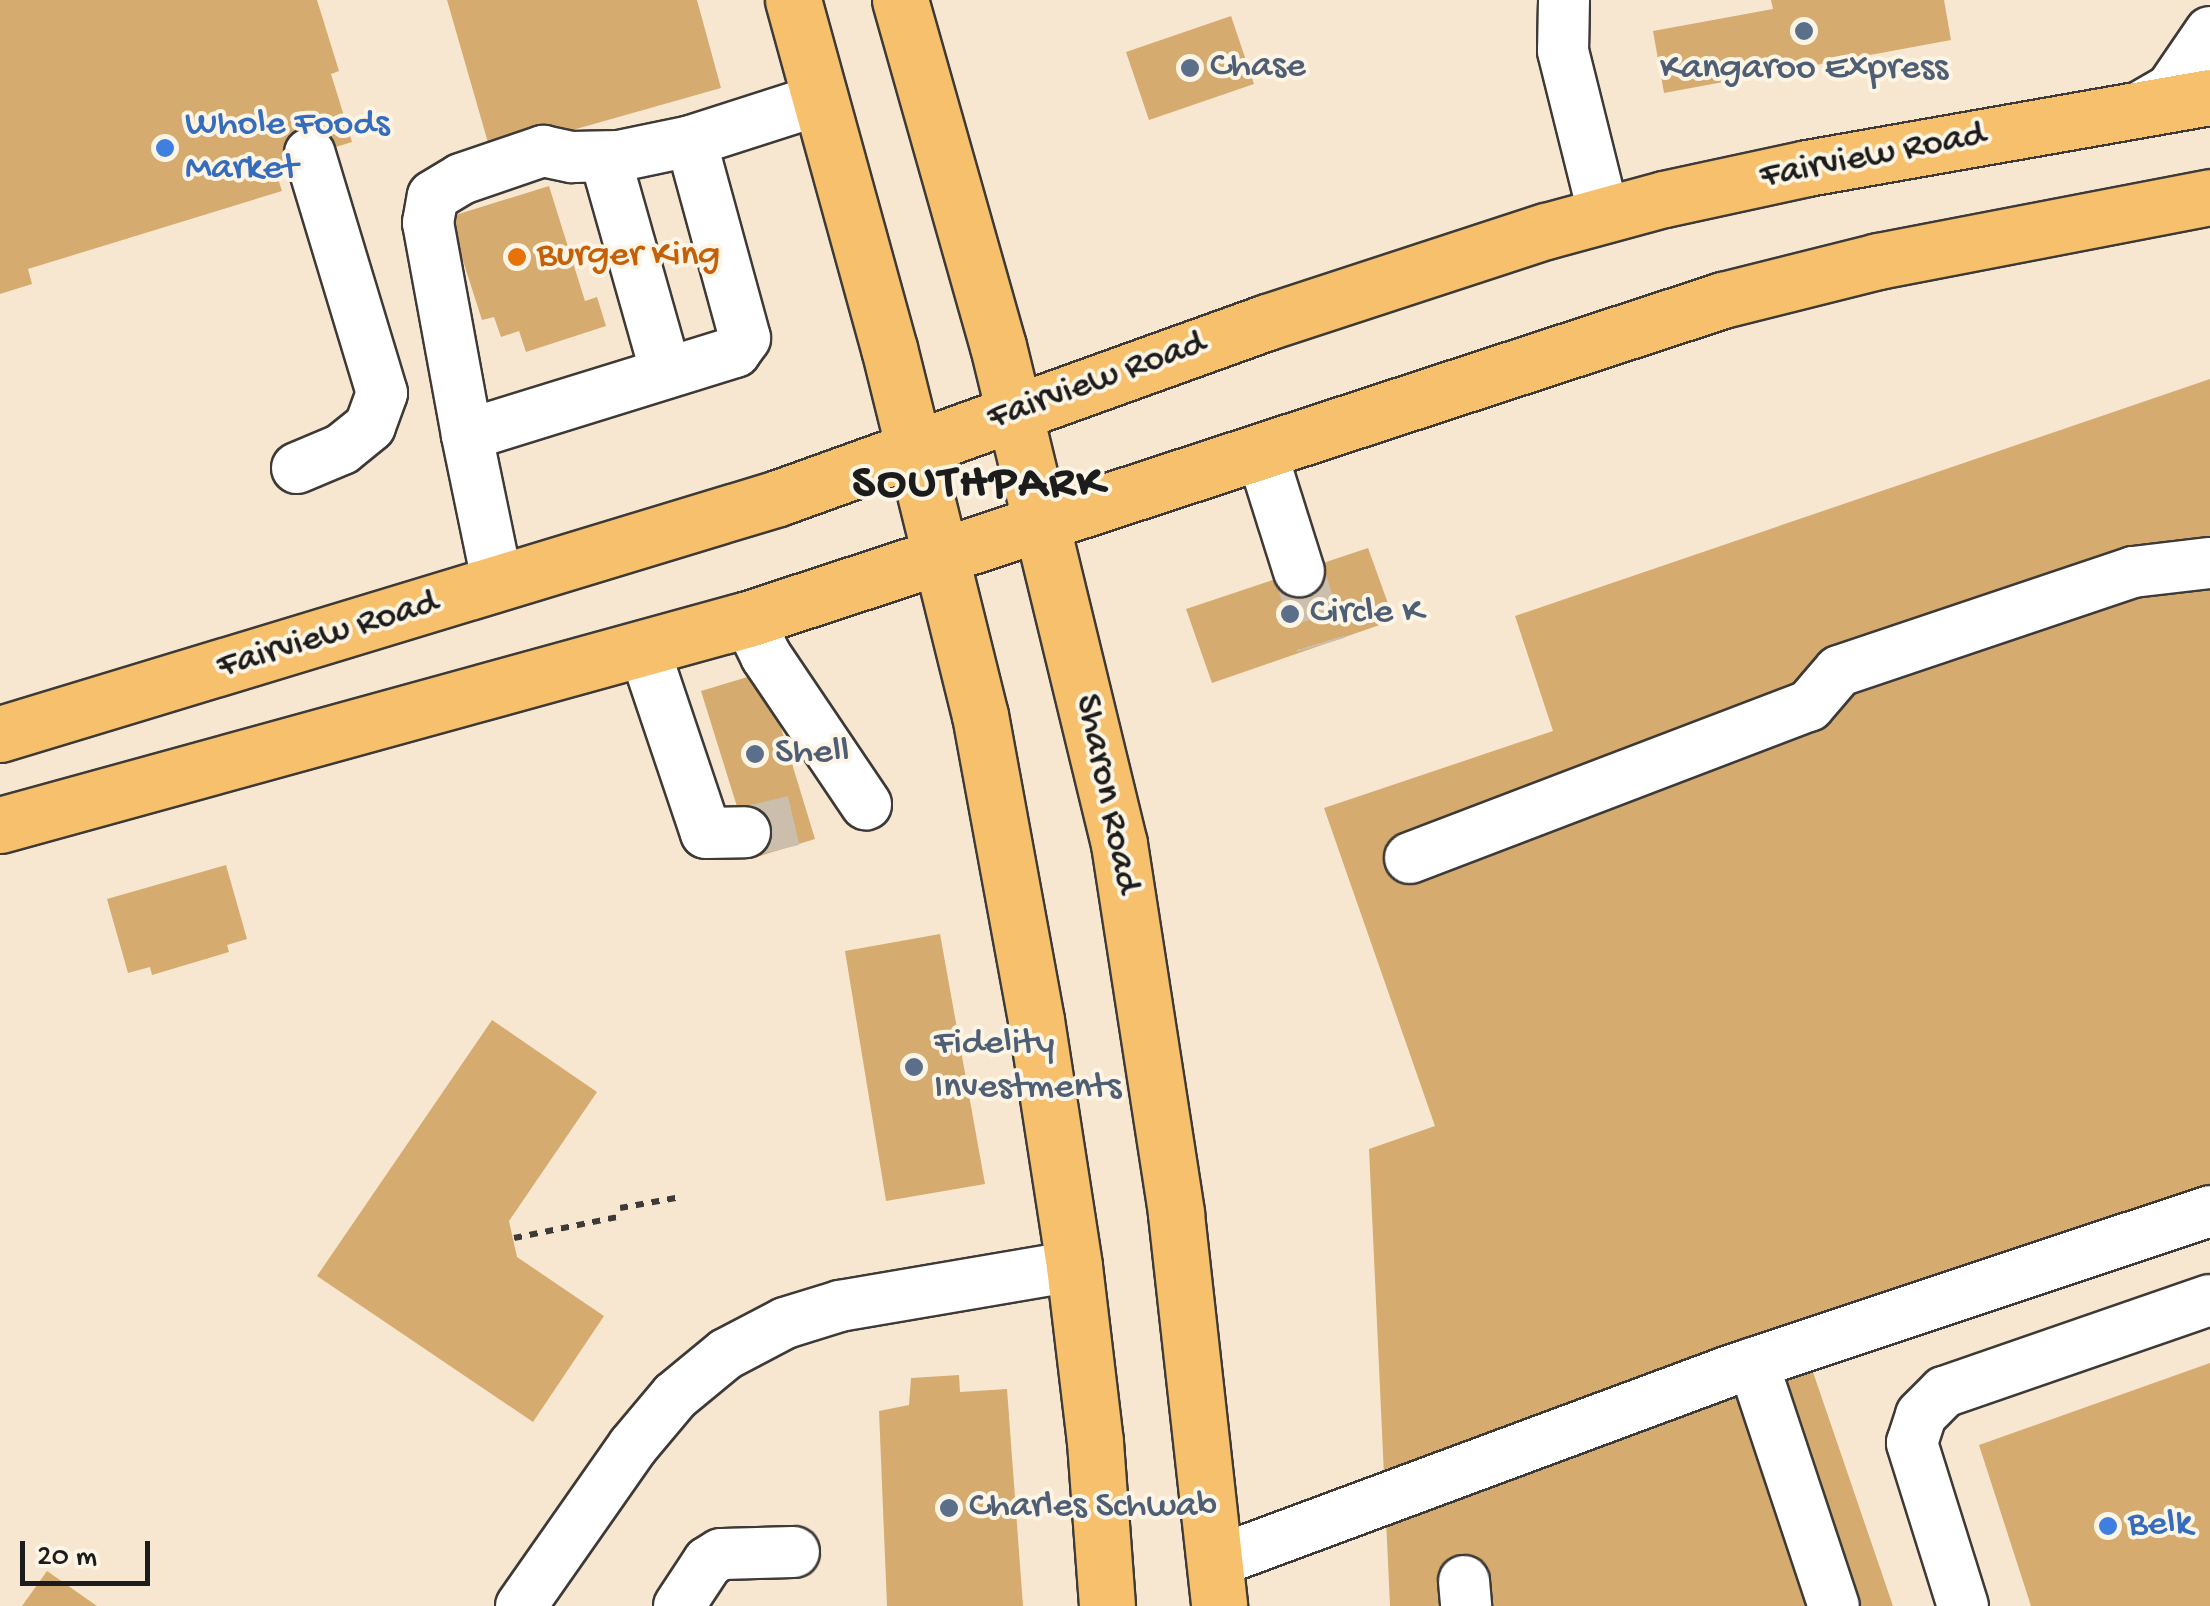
<!DOCTYPE html>
<html>
<head>
<meta charset="utf-8">
<style>
  body { margin:0 }
  #map { position:relative; width:2210px; height:1606px; overflow:hidden; background:#f8e7d0; font-family:"Gochi Hand",sans-serif }
  div>[style] { position:absolute }
  .building>* { inset:0; background:#d6ab6f }
  .minor-tunnel>* { height:50px; margin-top:-25px; transform-origin:0; background:repeating-linear-gradient(90deg,#ccbeac 0 50px,transparent 0 75px) }
  .path>* { height:6px; margin-top:-3px; transform-origin:0; background:repeating-linear-gradient(90deg,#3d3a37 0 8px,transparent 0 16px) }
  .roads { filter:drop-shadow(2px 0 #3d3a37) drop-shadow(-2px 0 #3d3a37) drop-shadow(0 2px #3d3a37) drop-shadow(0 -2px #3d3a37) }
  .minor>* { height:50px; margin:-25px; padding:0 25px; transform-origin:25px; border-radius:25px; background:#fff }
  .major>* { height:55px; margin:-27.5px; padding:0 27.5px; transform-origin:27.5px; border-radius:27.5px; background:#f7c06c }
  .dots>* { width:28px; height:28px; translate:-50% -50%; box-sizing:border-box; border:5px solid #fcf5e5; border-radius:50% }
  span { translate:-50% -50%; white-space:nowrap; text-align:center; line-height:1.15; -webkit-text-stroke:8px #fcf5e5; paint-order:stroke }
  .service-label { font-size:38px; color:#4e5e75 }
  .left { translate:0 -50%; text-align:left }
  .shop-label { font-size:38px; color:#366cbe }
  .street-label { font-size:38px; color:#1c1c1c }
  .food-label { font-size:38px; color:#c56008 }
  .district-label { font-size:48px; color:#1c1c1c; font-weight:700; letter-spacing:2.5px }
  .scale { position:absolute; left:20px; top:1541px; width:130px; height:45px; box-sizing:border-box; border:5px solid #1c1c1c; border-top:0; padding-left:12px; font-size:30px; line-height:35px; white-space:nowrap; color:#1c1c1c; -webkit-text-stroke:8px #fcf5e5; paint-order:stroke }
</style>
</head>
<body>
<div id="map">
  <div class="building">
    <div style="clip-path:polygon(0 0,317px 0,339px 71px,331px 74px,352px 142px,274px 166px,282px 191px,28px 269px,32px 284px,0 294px)"></div>
    <div style="clip-path:polygon(447px 0,697px 0,721px 88px,491px 153px)"></div>
    <div style="clip-path:polygon(1771px 0,1944px 0,1951px 40px,1664px 93px,1653px 31px,1773px 9px)"></div>
    <div style="clip-path:polygon(1231px 16px,1254px 84px,1149px 120px,1126px 52px)"></div>
    <div style="clip-path:polygon(549px 186px,585px 301px,597px 297px,606px 326px,526px 352px,519px 331px,501px 337px,494px 317px,482px 320px,449px 217px)"></div>
    <div style="clip-path:polygon(2210px 379px,2210px 1237px,1813px 1372px,1893px 1606px,1390px 1606px,1369px 1149px,1435px 1126px,1324px 808px,1553px 731px,1515px 616px)"></div>
    <div style="clip-path:polygon(1368px 548px,1394px 620px,1212px 683px,1186px 609px)"></div>
    <div style="clip-path:polygon(764px 672px,815px 839px,753px 858px,701px 691px)"></div>
    <div style="clip-path:polygon(226px 865px,247px 939px,227px 945px,229px 952px,152px 975px,150px 967px,128px 973px,107px 899px)"></div>
    <div style="clip-path:polygon(940px 934px,985px 1184px,886px 1201px,845px 951px)"></div>
    <div style="clip-path:polygon(492px 1020px,597px 1092px,509px 1221px,517px 1257px,604px 1316px,533px 1422px,317px 1276px)"></div>
    <div style="clip-path:polygon(2210px 1363px,2210px 1606px,2031px 1606px,1979px 1445px)"></div>
    <div style="clip-path:polygon(959px 1375px,960px 1392px,1007px 1389px,1023px 1606px,887px 1606px,879px 1411px,909px 1405px,911px 1378px)"></div>
    <div style="clip-path:polygon(47px 1571px,97px 1606px,22px 1606px)"></div>
  </div>
  <div class="minor-tunnel">
    <div style="left:1299px;top:571px;width:77px;rotate:73.4deg"></div>
    <div style="left:745px;top:832px;width:66px;rotate:-13.2deg"></div>
  </div>
  <div class="path">
    <div style="left:620px;top:1208px;width:62px;rotate:-10.2deg"></div>
    <div style="left:514px;top:1238px;width:110px;rotate:-11.5deg"></div>
  </div>
  <div class="roads">
    <div class="minor">
      <div style="left:1564px;top:0;width:51px;rotate:91.1deg"></div>
      <div style="left:1563px;top:51px;width:169px;rotate:76deg"></div>
      <div style="left:2137px;top:109px;width:39px;rotate:-30deg"></div>
      <div style="left:2171px;top:89px;width:69px;rotate:-55.6deg"></div>
      <div style="left:605px;top:157px;width:224px;rotate:74.2deg"></div>
      <div style="left:467px;top:435px;width:216px;rotate:-100.4deg"></div>
      <div style="left:428px;top:223px;width:27px;rotate:-80deg"></div>
      <div style="left:433px;top:196px;width:33px;rotate:-31deg"></div>
      <div style="left:461px;top:179px;width:87px;rotate:-18.9deg"></div>
      <div style="left:543px;top:151px;width:30px;rotate:12deg"></div>
      <div style="left:572px;top:157px;width:47px;rotate:-1.2deg"></div>
      <div style="left:619px;top:156px;width:74px;rotate:-11.8deg"></div>
      <div style="left:691px;top:141px;width:134px;rotate:-17.8deg"></div>
      <div style="left:1262px;top:454px;width:123px;rotate:72.5deg"></div>
      <div style="left:297px;top:468px;width:49px;rotate:-22.9deg"></div>
      <div style="left:342px;top:449px;width:36px;rotate:-39deg"></div>
      <div style="left:370px;top:426px;width:35px;rotate:-70deg"></div>
      <div style="left:382px;top:393px;width:250px;rotate:-106.8deg"></div>
      <div style="left:498px;top:585px;width:153px;rotate:-101.7deg"></div>
      <div style="left:467px;top:435px;width:281px;rotate:-17.2deg"></div>
      <div style="left:735px;top:352px;width:17px;rotate:-54deg"></div>
      <div style="left:745px;top:338px;width:204px;rotate:-105.3deg"></div>
      <div style="left:748px;top:619px;width:41px;rotate:64.1deg"></div>
      <div style="left:766px;top:656px;width:179px;rotate:56deg"></div>
      <div style="left:644px;top:649px;width:194px;rotate:71.4deg"></div>
      <div style="left:706px;top:833px;width:39px;rotate:-1deg"></div>
      <div style="left:1410px;top:858px;width:427px;rotate:-20.9deg"></div>
      <div style="left:1809px;top:706px;width:46px;rotate:-49.4deg"></div>
      <div style="left:1839px;top:671px;width:310px;rotate:-18.6deg"></div>
      <div style="left:2133px;top:572px;width:78px;rotate:-6.7deg"></div>
      <div style="left:1753px;top:1363px;width:256px;rotate:71.6deg"></div>
      <div style="left:1215px;top:1562px;width:546px;rotate:-20.36deg"></div>
      <div style="left:1727px;top:1372px;width:509px;rotate:-18.43deg"></div>
      <div style="left:1464px;top:1581px;width:25px;rotate:85deg"></div>
      <div style="left:521px;top:1606px;width:195px;rotate:-55deg"></div>
      <div style="left:633px;top:1446px;width:65px;rotate:-50deg"></div>
      <div style="left:675px;top:1396px;width:66px;rotate:-39.5deg"></div>
      <div style="left:726px;top:1354px;width:67px;rotate:-27.7deg"></div>
      <div style="left:785px;top:1323px;width:58px;rotate:-17.2deg"></div>
      <div style="left:840px;top:1306px;width:237px;rotate:-9.7deg"></div>
      <div style="left:679px;top:1606px;width:53px;rotate:-56.6deg"></div>
      <div style="left:708px;top:1562px;width:15px;rotate:-32deg"></div>
      <div style="left:721px;top:1554px;width:73px;rotate:-1.6deg"></div>
      <div style="left:1963px;top:1606px;width:171px;rotate:-107.4deg"></div>
      <div style="left:1912px;top:1443px;width:29px;rotate:-72deg"></div>
      <div style="left:1921px;top:1415px;width:33px;rotate:-45deg"></div>
      <div style="left:1944px;top:1392px;width:281px;rotate:-19.1deg"></div>
    </div>
    <div class="major">
      <div style="left:793px;top:0;width:361px;rotate:74.6deg"></div>
      <div style="left:889px;top:348px;width:378px;rotate:76.1deg"></div>
      <div style="left:980px;top:715px;width:310px;rotate:79.6deg"></div>
      <div style="left:1036px;top:1020px;width:249px;rotate:81.2deg"></div>
      <div style="left:1074px;top:1266px;width:177px;rotate:83.2deg"></div>
      <div style="left:1095px;top:1442px;width:164px;rotate:85.8deg"></div>
      <div style="left:900px;top:0;width:360px;rotate:74.2deg"></div>
      <div style="left:998px;top:346px;width:512px;rotate:76.34deg"></div>
      <div style="left:1119px;top:844px;width:374px;rotate:81.2deg"></div>
      <div style="left:1176px;top:1214px;width:394px;rotate:83.7deg"></div>
      <div style="left:0;top:734px;width:813px;rotate:-16.87deg"></div>
      <div style="left:778px;top:498px;width:520px;rotate:-19.79deg"></div>
      <div style="left:1267px;top:322px;width:293px;rotate:-18.1deg"></div>
      <div style="left:1546px;top:231px;width:122px;rotate:-15.2deg"></div>
      <div style="left:1664px;top:199px;width:146px;rotate:-12.2deg"></div>
      <div style="left:1807px;top:168px;width:409px;rotate:-10deg"></div>
      <div style="left:0;top:825px;width:776px;rotate:-15.4deg"></div>
      <div style="left:748px;top:619px;width:1026px;rotate:-18.12deg"></div>
      <div style="left:1723px;top:300px;width:160px;rotate:-14.1deg"></div>
      <div style="left:1878px;top:261px;width:338px;rotate:-10.9deg"></div>
    </div>
  </div>
  <div class="dots">
    <div style="left:1804px;top:31px;background:#5c6f8a"></div>
    <div style="left:1190px;top:68px;background:#5c6f8a"></div>
    <div style="left:165px;top:148px;background:#3f7fe0"></div>
    <div style="left:517px;top:257px;background:#e8710a"></div>
    <div style="left:1290px;top:614px;background:#5c6f8a"></div>
    <div style="left:755px;top:754px;background:#5c6f8a"></div>
    <div style="left:914px;top:1067px;background:#5c6f8a"></div>
    <div style="left:949px;top:1508px;background:#5c6f8a"></div>
    <div style="left:2108px;top:1526px;background:#3f7fe0"></div>
  </div>
  <div class="service-label">
    <span class="left" style="left:1210px;top:68px">Chase</span>
    <span style="left:1804px;top:70px">Kangaroo Express</span>
    <span class="left" style="left:1310px;top:614px">Circle K</span>
    <span class="left" style="left:775px;top:754px">Shell</span>
    <span class="left" style="left:934px;top:1067px">Fidelity<br>Investments</span>
    <span class="left" style="left:969px;top:1508px">Charles Schwab</span>
  </div>
  <div class="shop-label">
    <span class="left" style="left:185px;top:148px">Whole Foods<br>Market</span>
    <span class="left" style="left:2128px;top:1526px">Belk</span>
  </div>
  <div class="street-label">
    <span style="left:1873px;top:157px;rotate:-11deg">Fairview Road</span>
    <span style="left:1097px;top:382px;rotate:-20deg">Fairview Road</span>
    <span style="left:328px;top:636px;rotate:-17deg">Fairview Road</span>
    <span style="left:1106px;top:794px;rotate:78deg">Sharon Road</span>
  </div>
  <div class="food-label">
    <span class="left" style="left:537px;top:257px">Burger King</span>
  </div>
  <div class="district-label">
    <span style="left:979px;top:486px">SOUTHPARK</span>
  </div>
  <div class="scale">20 m</div>
</div>
</body>
</html>
